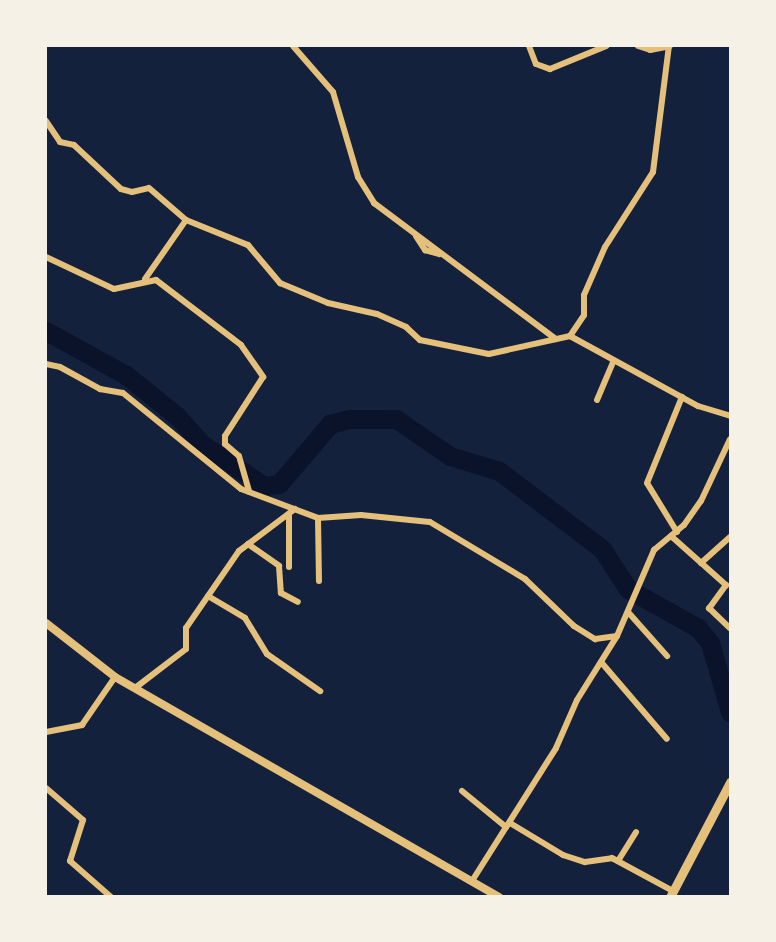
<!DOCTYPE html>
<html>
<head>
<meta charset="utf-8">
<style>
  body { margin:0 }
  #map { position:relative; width:776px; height:942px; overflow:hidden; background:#14213d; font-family:"Libre Baskerville",serif }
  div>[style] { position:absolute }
  .river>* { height:19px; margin:-9.5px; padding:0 9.5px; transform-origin:9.5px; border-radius:9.5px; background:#0b132b }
  .minor>* { height:6px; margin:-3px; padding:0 3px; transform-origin:3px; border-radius:3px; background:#e5c07b }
  .tertiary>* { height:8px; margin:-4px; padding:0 4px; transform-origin:4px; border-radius:4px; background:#e5c07b }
  .secondary>* { height:9px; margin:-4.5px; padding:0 4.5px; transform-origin:4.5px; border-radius:4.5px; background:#e5c07b }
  span { translate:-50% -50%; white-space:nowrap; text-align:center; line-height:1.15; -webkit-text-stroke:5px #f6f1e7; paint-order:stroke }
  .frame { position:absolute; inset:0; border:47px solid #f6f1e7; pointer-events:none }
</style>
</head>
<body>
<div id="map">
  <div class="river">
    <div style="left:46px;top:331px;width:91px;rotate:28.8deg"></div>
    <div style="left:126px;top:375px;width:65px;rotate:38.8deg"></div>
    <div style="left:177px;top:416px;width:38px;rotate:48deg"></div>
    <div style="left:202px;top:444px;width:75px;rotate:34.1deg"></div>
    <div style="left:264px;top:486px;width:15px;rotate:-8deg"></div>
    <div style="left:279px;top:484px;width:79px;rotate:-49.6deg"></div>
    <div style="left:330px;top:424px;width:20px;rotate:-15deg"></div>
    <div style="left:349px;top:419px;width:47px"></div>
    <div style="left:396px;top:419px;width:65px;rotate:34.4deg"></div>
    <div style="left:450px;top:456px;width:51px;rotate:17deg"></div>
    <div style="left:499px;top:471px;width:129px;rotate:37.1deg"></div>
    <div style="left:602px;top:549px;width:48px;rotate:57deg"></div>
    <div style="left:628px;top:589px;width:80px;rotate:29.1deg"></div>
    <div style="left:698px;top:628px;width:19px;rotate:51deg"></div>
    <div style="left:710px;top:643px;width:72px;rotate:73.8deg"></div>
  </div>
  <div class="minor">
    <div style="left:293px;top:46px;width:61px;rotate:49deg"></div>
    <div style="left:333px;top:92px;width:89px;rotate:73.6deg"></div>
    <div style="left:358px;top:177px;width:31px;rotate:58deg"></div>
    <div style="left:374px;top:203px;width:227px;rotate:36.8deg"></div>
    <div style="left:529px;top:46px;width:19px;rotate:69deg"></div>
    <div style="left:536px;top:64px;width:15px;rotate:20deg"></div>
    <div style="left:550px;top:69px;width:61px;rotate:-22.3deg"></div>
    <div style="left:638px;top:46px;width:13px;rotate:18deg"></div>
    <div style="left:650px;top:50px;width:20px;rotate:-11deg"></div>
    <div style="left:46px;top:121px;width:25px;rotate:56deg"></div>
    <div style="left:60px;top:142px;width:14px;rotate:12deg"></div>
    <div style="left:74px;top:145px;width:64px;rotate:43.1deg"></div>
    <div style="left:121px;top:189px;width:11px;rotate:15deg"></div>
    <div style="left:132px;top:192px;width:17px;rotate:-13deg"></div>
    <div style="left:149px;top:188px;width:49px;rotate:40.9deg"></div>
    <div style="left:186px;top:220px;width:67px;rotate:22deg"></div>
    <div style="left:248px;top:245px;width:50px;rotate:49.9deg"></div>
    <div style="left:280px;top:283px;width:52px;rotate:22.6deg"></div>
    <div style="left:328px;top:303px;width:50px;rotate:12.7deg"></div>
    <div style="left:377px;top:314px;width:32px;rotate:24deg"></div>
    <div style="left:406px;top:327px;width:19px;rotate:43deg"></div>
    <div style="left:420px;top:340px;width:70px;rotate:11.5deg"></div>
    <div style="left:489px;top:354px;width:83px;rotate:-12.5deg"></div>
    <div style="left:570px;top:336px;width:25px;rotate:-56deg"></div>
    <div style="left:584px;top:315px;width:20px;rotate:-90deg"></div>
    <div style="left:584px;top:295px;width:52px;rotate:-66.4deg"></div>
    <div style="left:605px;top:247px;width:89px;rotate:-57.4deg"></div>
    <div style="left:653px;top:172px;width:127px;rotate:-82.8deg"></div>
    <div style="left:416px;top:236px;width:17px;rotate:57deg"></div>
    <div style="left:425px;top:250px;width:15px;rotate:16deg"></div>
    <div style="left:46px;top:257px;width:75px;rotate:25.2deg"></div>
    <div style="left:114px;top:289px;width:43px;rotate:-12.1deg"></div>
    <div style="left:156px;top:280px;width:107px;rotate:37.4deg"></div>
    <div style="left:241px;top:345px;width:39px;rotate:55deg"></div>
    <div style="left:263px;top:377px;width:70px;rotate:122.8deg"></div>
    <div style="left:225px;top:436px;width:8px;rotate:90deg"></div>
    <div style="left:225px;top:444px;width:18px;rotate:41deg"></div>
    <div style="left:239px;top:456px;width:37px;rotate:74deg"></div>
    <div style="left:145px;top:279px;width:72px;rotate:-55.2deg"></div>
    <div style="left:570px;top:336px;width:146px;rotate:28.7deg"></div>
    <div style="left:698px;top:406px;width:34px;rotate:17deg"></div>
    <div style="left:46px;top:364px;width:14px;rotate:12deg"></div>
    <div style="left:60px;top:367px;width:46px;rotate:28.8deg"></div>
    <div style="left:100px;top:389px;width:23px;rotate:10deg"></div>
    <div style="left:123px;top:393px;width:152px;rotate:39.1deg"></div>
    <div style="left:241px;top:489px;width:82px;rotate:20.6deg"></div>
    <div style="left:318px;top:518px;width:43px;rotate:-4deg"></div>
    <div style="left:361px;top:515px;width:69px;rotate:5.8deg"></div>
    <div style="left:430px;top:522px;width:111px;rotate:31deg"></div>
    <div style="left:525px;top:579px;width:68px;rotate:43.8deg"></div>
    <div style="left:574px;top:626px;width:25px;rotate:32deg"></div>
    <div style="left:595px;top:639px;width:22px;rotate:-8deg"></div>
    <div style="left:597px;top:400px;width:43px;rotate:-67deg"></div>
    <div style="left:289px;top:514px;width:53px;rotate:90deg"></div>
    <div style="left:318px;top:518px;width:63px;rotate:89.1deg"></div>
    <div style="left:677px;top:532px;width:57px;rotate:-121.5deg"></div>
    <div style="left:647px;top:483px;width:93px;rotate:-67.9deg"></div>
    <div style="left:671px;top:536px;width:74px;rotate:41.7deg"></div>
    <div style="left:726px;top:585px;width:29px;rotate:126deg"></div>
    <div style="left:709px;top:608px;width:29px;rotate:44deg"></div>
    <div style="left:248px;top:544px;width:38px;rotate:35deg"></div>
    <div style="left:279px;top:566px;width:27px;rotate:86deg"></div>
    <div style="left:281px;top:593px;width:19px;rotate:28deg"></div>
    <div style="left:701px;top:563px;width:39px;rotate:-42deg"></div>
    <div style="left:208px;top:596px;width:43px;rotate:30.7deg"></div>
    <div style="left:245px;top:618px;width:42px;rotate:58.6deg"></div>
    <div style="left:267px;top:654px;width:65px;rotate:34.9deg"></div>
    <div style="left:628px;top:612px;width:59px;rotate:48.4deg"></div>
    <div style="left:601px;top:662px;width:101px;rotate:49.4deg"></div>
    <div style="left:135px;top:688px;width:64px;rotate:-37.4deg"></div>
    <div style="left:186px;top:649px;width:21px;rotate:-90deg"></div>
    <div style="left:186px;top:628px;width:93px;rotate:-55.5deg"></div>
    <div style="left:239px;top:551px;width:70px;rotate:-36.9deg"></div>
    <div style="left:46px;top:732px;width:37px;rotate:-11deg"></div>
    <div style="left:82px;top:725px;width:58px;rotate:-55.5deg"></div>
    <div style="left:46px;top:788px;width:49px;rotate:40.9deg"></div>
    <div style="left:83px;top:820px;width:43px;rotate:107.6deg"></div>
    <div style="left:70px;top:861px;width:55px;rotate:41.3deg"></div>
    <div style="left:462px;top:791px;width:57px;rotate:39.3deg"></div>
    <div style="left:510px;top:823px;width:62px;rotate:31.1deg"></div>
    <div style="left:563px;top:855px;width:23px;rotate:18deg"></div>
    <div style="left:585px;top:862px;width:27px;rotate:-8deg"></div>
    <div style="left:612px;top:858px;width:69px;rotate:28.4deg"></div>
    <div style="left:618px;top:861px;width:34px;rotate:-58deg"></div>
    <div style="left:472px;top:881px;width:157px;rotate:-57.7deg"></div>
    <div style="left:556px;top:748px;width:52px;rotate:-66.4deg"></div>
    <div style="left:577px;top:700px;width:75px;rotate:-58deg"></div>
    <div style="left:617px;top:636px;width:94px;rotate:-66.7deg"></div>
    <div style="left:654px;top:550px;width:39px;rotate:-40deg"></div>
    <div style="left:684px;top:525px;width:29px;rotate:-55deg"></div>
    <div style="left:701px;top:501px;width:68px;rotate:-64.9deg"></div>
  </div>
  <div class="tertiary">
    <div style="left:46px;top:623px;width:88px;rotate:38deg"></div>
    <div style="left:115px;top:677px;width:443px;rotate:29.8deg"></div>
  </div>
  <div class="secondary">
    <div style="left:670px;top:897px;width:130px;rotate:-62.4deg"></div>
  </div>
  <div class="frame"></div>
</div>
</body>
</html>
